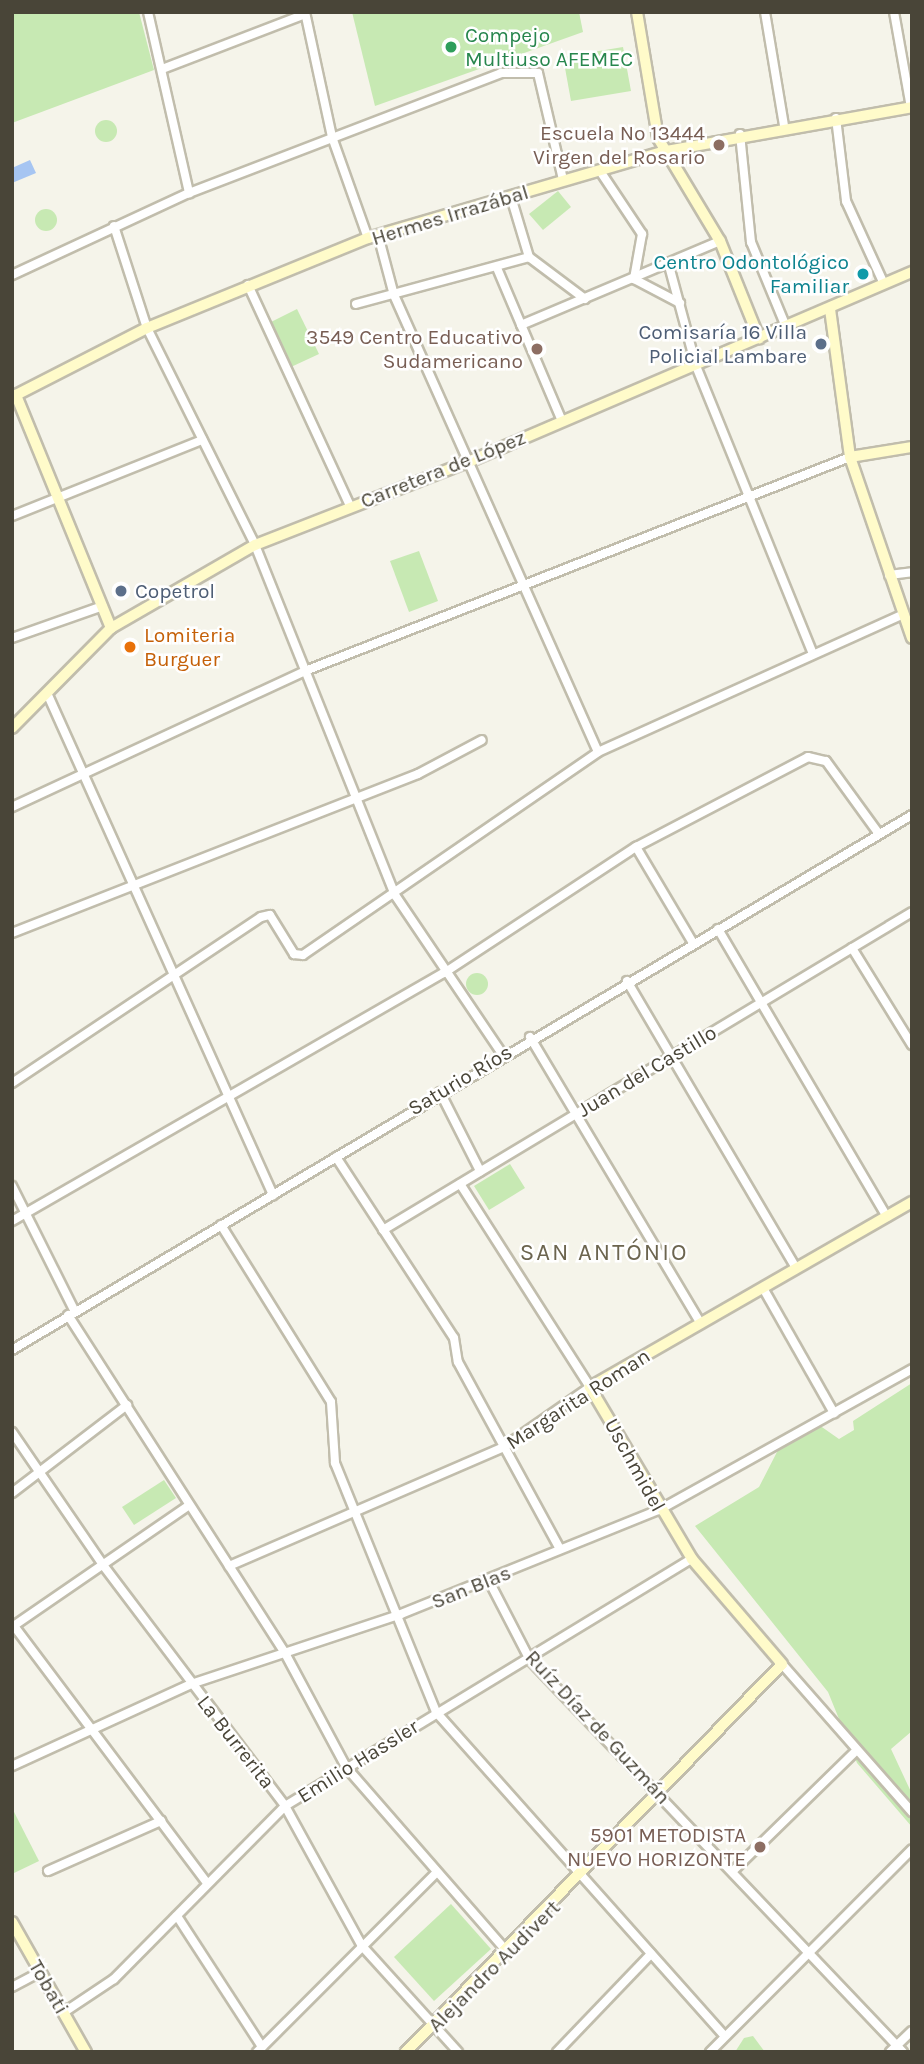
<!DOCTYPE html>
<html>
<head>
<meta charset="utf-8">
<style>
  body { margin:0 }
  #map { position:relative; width:924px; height:2064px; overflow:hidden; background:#f5f4ea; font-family:Karla,sans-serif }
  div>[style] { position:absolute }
  .green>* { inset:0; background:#c7e9b3 }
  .round { border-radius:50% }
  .water>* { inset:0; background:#a6c5f2 }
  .roads { filter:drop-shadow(2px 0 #c1bdac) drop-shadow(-2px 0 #c1bdac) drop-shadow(0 2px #c1bdac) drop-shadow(0 -2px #c1bdac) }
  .street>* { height:8px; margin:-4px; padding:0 4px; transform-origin:4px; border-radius:4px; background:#fff }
  .secondary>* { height:10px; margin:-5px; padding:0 5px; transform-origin:5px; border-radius:5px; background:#fffbca }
  .dots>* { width:19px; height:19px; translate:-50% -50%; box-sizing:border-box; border:4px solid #fff; border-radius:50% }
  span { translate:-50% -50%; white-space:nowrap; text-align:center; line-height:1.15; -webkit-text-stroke:5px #fff; paint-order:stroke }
  .leisure-label { font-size:21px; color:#27864d }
  .left { translate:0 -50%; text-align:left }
  .education-label { font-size:21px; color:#785e54 }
  .right { translate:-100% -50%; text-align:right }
  .street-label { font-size:21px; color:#494538 }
  .culture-label { font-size:21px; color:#0d838f }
  .service-label { font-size:21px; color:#4e5e75 }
  .food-label { font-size:21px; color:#c56008 }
  .quarter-label { font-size:24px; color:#6c654f; letter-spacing:2px }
  .frame { position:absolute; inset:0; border:14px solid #494538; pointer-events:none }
</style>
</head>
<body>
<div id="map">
  <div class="green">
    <div style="clip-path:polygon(12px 12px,139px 12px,154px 70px,12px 123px)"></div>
    <div style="clip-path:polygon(352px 12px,579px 12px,583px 32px,375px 106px)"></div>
    <div style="clip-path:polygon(623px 47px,631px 91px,571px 101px,563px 57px)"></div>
    <div class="round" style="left:95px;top:120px;width:22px;height:22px"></div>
    <div style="clip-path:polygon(558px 191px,571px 207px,543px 230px,529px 214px)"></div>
    <div class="round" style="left:35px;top:209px;width:22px;height:22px"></div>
    <div style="clip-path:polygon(297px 309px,319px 354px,291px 367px,269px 323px)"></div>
    <div style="clip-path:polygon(419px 551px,438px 601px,409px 612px,390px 561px)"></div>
    <div class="round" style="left:466px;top:973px;width:22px;height:22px"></div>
    <div style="clip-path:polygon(510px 1164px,525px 1188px,489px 1210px,474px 1186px)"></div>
    <div style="clip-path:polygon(912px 1383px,912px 1731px,891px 1749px,912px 1794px,912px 1827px,857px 1763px,828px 1692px,695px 1526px,759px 1487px,778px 1450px,819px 1425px,839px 1439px,854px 1430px,853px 1421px)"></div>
    <div style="clip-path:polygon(164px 1480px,176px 1498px,134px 1525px,122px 1507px)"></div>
    <div style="clip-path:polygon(12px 1808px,39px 1861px,12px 1874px)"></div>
    <div style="clip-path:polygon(451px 1904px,491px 1949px,434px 2001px,394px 1957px)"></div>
    <div style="clip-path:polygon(753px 2036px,765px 2052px,735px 2052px,744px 2038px)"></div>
  </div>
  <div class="water">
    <div style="clip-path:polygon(30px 160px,36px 173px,12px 183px,12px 168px)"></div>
  </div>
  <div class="roads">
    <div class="street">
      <div style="left:148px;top:12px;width:186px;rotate:77.2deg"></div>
      <div style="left:305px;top:12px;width:128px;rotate:77.8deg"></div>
      <div style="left:332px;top:137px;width:107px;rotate:70.4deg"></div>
      <div style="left:765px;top:12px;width:115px;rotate:80.5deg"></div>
      <div style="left:894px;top:12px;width:97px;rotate:79.9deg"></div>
      <div style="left:162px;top:69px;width:153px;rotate:-21deg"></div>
      <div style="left:836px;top:118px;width:84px;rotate:83.1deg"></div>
      <div style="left:846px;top:201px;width:91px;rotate:65.4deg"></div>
      <div style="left:740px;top:134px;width:109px;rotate:84.2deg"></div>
      <div style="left:751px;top:242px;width:92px;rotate:67.6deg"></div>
      <div style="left:600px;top:171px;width:76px;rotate:56.3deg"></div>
      <div style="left:642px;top:234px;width:46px;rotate:100.1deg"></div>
      <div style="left:634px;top:279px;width:52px;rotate:27.6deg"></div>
      <div style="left:511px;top:197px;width:63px;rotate:73.3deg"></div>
      <div style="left:529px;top:257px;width:70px;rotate:36.9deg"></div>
      <div style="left:114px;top:226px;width:107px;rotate:72.1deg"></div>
      <div style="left:147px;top:328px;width:242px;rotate:63.5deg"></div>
      <div style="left:255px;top:545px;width:377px;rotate:68.2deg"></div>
      <div style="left:395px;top:895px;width:193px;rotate:56deg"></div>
      <div style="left:378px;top:235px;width:62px;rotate:75.1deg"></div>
      <div style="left:394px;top:295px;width:500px;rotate:65.94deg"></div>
      <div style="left:668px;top:262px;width:108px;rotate:74.9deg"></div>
      <div style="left:696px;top:366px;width:311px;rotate:67.9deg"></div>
      <div style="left:497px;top:268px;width:166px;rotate:67deg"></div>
      <div style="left:12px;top:275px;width:195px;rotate:-24.9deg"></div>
      <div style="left:189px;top:193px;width:334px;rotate:-21deg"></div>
      <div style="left:501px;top:73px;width:37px"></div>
      <div style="left:538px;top:73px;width:110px;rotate:76.8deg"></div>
      <div style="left:248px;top:285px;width:243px;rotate:65.2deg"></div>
      <div style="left:356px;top:304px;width:179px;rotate:-15.2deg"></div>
      <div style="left:521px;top:325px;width:216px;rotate:-22.9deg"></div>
      <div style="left:12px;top:516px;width:205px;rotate:-21.8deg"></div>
      <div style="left:889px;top:575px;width:23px;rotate:-7deg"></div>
      <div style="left:12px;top:638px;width:96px;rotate:-19.4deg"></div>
      <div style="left:47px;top:693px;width:551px;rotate:65.76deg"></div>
      <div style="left:12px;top:807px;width:323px;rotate:-24.9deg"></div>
      <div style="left:305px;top:671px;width:586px;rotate:-21.44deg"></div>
      <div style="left:636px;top:847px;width:112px;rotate:59.3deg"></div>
      <div style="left:718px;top:929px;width:334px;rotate:59.6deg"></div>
      <div style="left:12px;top:933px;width:436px;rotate:-21.4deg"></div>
      <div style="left:418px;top:774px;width:72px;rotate:-28deg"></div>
      <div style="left:852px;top:948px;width:114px;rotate:58.3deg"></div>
      <div style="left:627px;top:981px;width:333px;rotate:59.5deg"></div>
      <div style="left:530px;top:1037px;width:332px;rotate:59.2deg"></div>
      <div style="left:12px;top:1083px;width:299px;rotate:-33.7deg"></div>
      <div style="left:261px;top:917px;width:9px;rotate:-13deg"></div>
      <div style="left:270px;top:915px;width:46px;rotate:58.4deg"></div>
      <div style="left:294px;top:954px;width:9px;rotate:6deg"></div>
      <div style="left:303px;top:955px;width:358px;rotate:-34.5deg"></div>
      <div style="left:598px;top:752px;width:336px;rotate:-24.3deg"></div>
      <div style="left:440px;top:1092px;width:89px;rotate:63.1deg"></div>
      <div style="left:336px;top:1157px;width:216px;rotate:56.9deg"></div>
      <div style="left:454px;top:1338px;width:24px;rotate:81deg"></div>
      <div style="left:458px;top:1362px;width:213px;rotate:61.4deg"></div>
      <div style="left:12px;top:1186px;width:139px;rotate:63.4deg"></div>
      <div style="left:12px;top:1221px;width:498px;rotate:-29.9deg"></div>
      <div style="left:444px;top:973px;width:230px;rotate:-33.3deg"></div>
      <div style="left:636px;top:847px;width:194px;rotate:-27.6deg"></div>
      <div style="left:808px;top:757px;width:18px;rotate:13deg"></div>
      <div style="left:826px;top:761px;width:90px;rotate:54deg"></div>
      <div style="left:221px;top:1225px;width:208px;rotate:58.1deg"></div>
      <div style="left:331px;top:1402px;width:61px;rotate:86.2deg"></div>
      <div style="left:335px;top:1463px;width:269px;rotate:67.9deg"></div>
      <div style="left:436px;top:1712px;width:434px;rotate:48.3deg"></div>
      <div style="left:383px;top:1230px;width:617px;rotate:-31.01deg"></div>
      <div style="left:763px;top:1288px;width:144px;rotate:60.4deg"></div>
      <div style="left:68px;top:1315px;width:404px;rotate:57.3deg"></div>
      <div style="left:286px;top:1655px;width:127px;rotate:61.8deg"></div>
      <div style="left:346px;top:1767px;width:247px;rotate:48.9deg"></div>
      <div style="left:12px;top:1350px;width:1047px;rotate:-30.73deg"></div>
      <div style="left:12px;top:1432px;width:161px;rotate:55.6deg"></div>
      <div style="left:103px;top:1565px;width:302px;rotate:52.9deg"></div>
      <div style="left:285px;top:1806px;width:160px;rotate:61.2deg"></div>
      <div style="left:362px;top:1946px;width:143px;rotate:47.8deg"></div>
      <div style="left:12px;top:1493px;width:145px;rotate:-37.4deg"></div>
      <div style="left:229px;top:1566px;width:300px;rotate:-23.4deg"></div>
      <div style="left:504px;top:1447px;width:105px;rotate:-34.9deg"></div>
      <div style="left:590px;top:1387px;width:241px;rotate:-122.6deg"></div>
      <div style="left:489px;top:1581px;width:89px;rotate:62.6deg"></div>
      <div style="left:530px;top:1660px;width:541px;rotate:46.42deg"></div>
      <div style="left:14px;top:1626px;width:321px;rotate:53.1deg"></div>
      <div style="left:12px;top:1627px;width:214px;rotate:-34.5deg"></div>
      <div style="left:782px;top:1664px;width:197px;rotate:48.7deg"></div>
      <div style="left:12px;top:1766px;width:197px;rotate:-24.6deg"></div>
      <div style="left:191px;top:1684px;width:221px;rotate:-18.4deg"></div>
      <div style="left:401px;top:1614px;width:278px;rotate:-22deg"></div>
      <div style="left:659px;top:1510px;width:290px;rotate:-29.1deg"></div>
      <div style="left:735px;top:1869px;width:169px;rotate:-44.3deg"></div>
      <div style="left:48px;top:1871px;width:124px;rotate:-23.9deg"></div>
      <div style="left:177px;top:1916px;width:156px;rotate:57deg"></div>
      <div style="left:12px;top:1987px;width:32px;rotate:-28deg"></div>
      <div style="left:63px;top:2013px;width:61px;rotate:-33.7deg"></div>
      <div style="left:114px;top:1979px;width:243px;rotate:-45.3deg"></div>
      <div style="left:285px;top:1806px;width:476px;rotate:-31.3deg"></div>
      <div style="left:257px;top:2052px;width:253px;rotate:-45deg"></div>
      <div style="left:557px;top:2052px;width:136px;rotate:-46.2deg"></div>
      <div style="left:710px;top:2052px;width:286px;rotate:-45.1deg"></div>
      <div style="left:890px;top:2052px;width:30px;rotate:-44deg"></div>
    </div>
    <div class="secondary">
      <div style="left:637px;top:12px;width:128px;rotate:80.5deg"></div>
      <div style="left:658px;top:138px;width:120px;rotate:59deg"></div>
      <div style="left:720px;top:241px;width:105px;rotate:68.1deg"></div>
      <div style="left:830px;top:309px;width:149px;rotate:82.3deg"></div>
      <div style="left:850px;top:457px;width:191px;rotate:71.1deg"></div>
      <div style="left:850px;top:457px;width:63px;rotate:-9.2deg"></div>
      <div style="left:111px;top:628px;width:252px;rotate:-112.2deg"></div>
      <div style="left:16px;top:395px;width:147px;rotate:-27.1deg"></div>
      <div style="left:147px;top:328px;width:239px;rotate:-22.2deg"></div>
      <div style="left:368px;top:238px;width:310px;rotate:-16.3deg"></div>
      <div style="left:666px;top:151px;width:250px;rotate:-10.1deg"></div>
      <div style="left:12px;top:728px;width:141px;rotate:-45.3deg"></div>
      <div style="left:111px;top:628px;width:166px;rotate:-30deg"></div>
      <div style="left:255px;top:545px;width:234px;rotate:-21.3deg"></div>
      <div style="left:473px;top:460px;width:478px;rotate:-23.2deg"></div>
      <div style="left:12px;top:1922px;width:150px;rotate:60.4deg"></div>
      <div style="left:406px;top:2052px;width:540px;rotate:-45.9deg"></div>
      <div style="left:782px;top:1664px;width:138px;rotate:-130.6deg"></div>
      <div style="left:692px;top:1559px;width:200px;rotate:-120.7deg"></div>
      <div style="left:590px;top:1387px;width:371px;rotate:-29.9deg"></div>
    </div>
  </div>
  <div class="dots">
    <div style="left:451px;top:47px;background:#2e9e5b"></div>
    <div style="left:719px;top:145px;background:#8d6e63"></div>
    <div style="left:863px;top:274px;background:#0f9aa8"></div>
    <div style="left:821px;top:344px;background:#5c6f8a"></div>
    <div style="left:537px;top:349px;background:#8d6e63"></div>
    <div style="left:121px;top:591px;background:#5c6f8a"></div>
    <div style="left:130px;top:647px;background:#e8710a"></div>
    <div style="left:760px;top:1847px;background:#8d6e63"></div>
  </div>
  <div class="leisure-label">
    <span class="left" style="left:465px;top:47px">Compejo<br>Multiuso AFEMEC</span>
  </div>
  <div class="education-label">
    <span class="right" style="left:705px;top:145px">Escuela Nº 13444<br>Virgen del Rosario</span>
    <span class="right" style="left:523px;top:349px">3549 Centro Educativo<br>Sudamericano</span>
    <span class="right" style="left:746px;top:1847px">5901 METODISTA<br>NUEVO HORIZONTE</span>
  </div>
  <div class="street-label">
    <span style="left:450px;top:215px;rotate:-17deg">Hermes Irrazábal</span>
    <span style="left:443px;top:469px;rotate:-22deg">Carretera de López</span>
    <span style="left:647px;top:1071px;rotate:-31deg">Juan del Castillo</span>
    <span style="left:460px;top:1080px;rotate:-31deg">Saturio Ríos</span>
    <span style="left:578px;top:1399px;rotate:-33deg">Margarita Roman</span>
    <span style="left:635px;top:1465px;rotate:61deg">Uschmidel</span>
    <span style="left:471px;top:1587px;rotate:-22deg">San Blas</span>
    <span style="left:598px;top:1727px;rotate:47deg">Ruíz Díaz de Guzmán</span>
    <span style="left:236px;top:1742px;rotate:52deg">La Burrerita</span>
    <span style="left:358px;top:1761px;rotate:-32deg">Emilio Hassler</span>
    <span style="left:494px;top:1966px;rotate:-45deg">Alejandro Audivert</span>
    <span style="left:49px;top:1987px;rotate:60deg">Tobati</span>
  </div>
  <div class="culture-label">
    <span class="right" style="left:849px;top:274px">Centro Odontológico<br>Familiar</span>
  </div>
  <div class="service-label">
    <span class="right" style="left:807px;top:344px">Comisaría 16 Villa<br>Policial Lambare</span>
    <span class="left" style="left:135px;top:591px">Copetrol</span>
  </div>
  <div class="food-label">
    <span class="left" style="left:144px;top:647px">Lomiteria<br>Burguer</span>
  </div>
  <div class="quarter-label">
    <span style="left:604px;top:1253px">SAN ANTÓNIO</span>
  </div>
  <div class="frame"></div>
</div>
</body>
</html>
